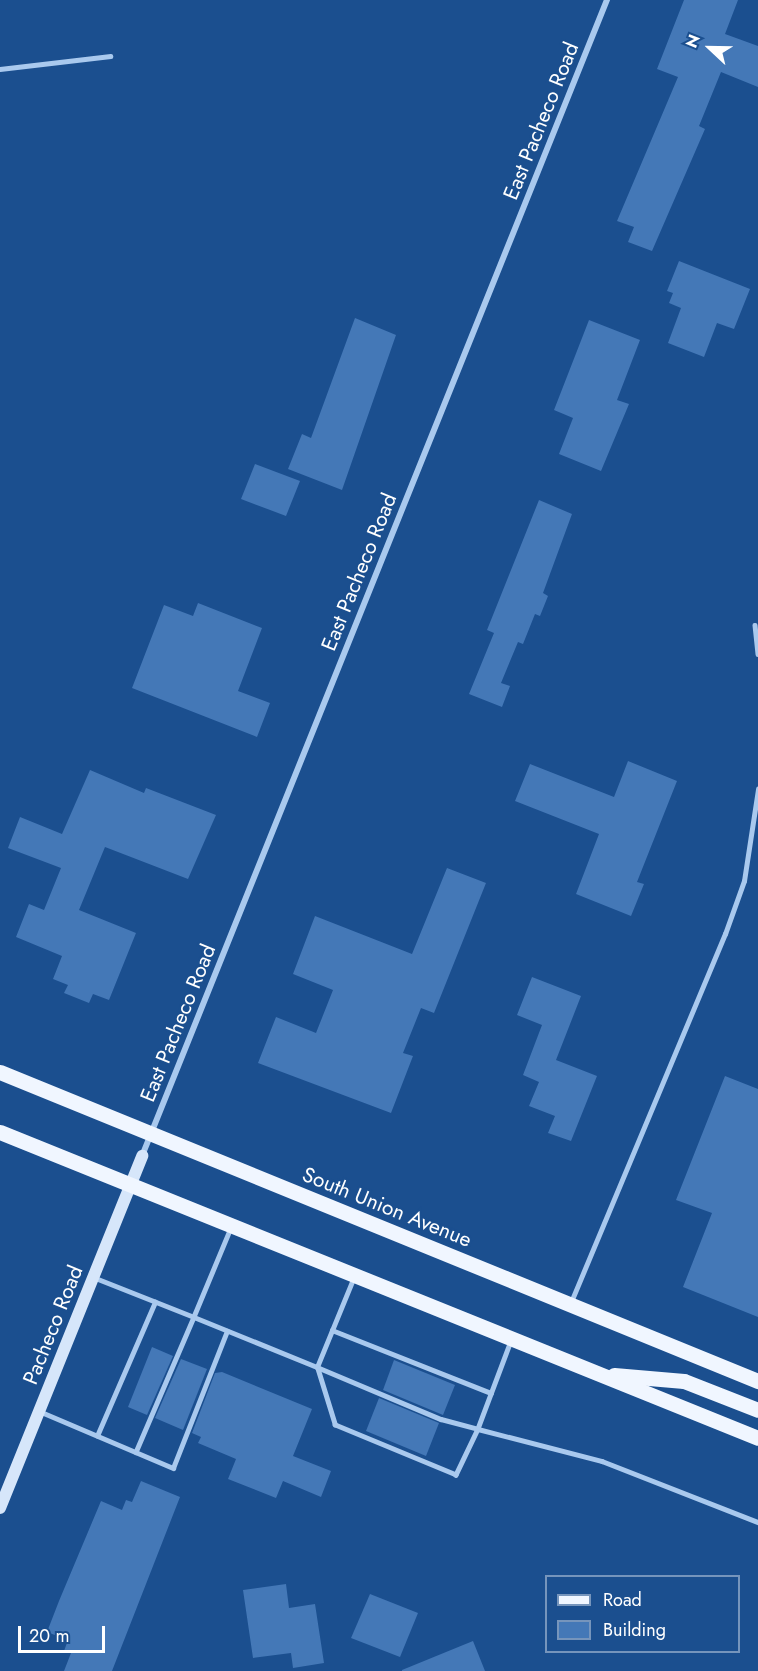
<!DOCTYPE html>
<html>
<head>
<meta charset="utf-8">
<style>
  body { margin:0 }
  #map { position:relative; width:758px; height:1671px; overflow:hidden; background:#1b4f8f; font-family:Jost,sans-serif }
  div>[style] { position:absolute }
  .building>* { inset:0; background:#4478b7 }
  .lane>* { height:4.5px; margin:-2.25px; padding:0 2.25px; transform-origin:2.25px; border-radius:2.25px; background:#a9c9ee }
  .street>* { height:6px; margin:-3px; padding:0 3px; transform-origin:3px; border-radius:3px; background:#a9c9ee }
  .secondary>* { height:12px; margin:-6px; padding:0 6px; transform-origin:6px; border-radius:6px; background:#d6e6fa }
  .primary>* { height:15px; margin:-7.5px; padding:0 7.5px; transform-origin:7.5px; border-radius:7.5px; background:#f0f6ff }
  span { translate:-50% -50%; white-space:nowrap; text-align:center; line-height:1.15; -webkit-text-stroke:4.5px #1b4f8f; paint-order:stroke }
  .street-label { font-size:21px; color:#fff }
  .legend { position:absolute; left:545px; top:1575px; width:195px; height:78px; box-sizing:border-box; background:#1b4f8f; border:2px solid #7695bc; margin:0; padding:8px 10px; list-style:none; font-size:18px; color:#fff }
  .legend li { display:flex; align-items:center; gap:12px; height:30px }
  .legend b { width:30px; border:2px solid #7695bc }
  .north { position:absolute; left:680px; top:18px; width:60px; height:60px; -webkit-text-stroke:4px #1b4f8f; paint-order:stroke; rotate:292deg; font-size:16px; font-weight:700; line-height:24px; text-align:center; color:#fff }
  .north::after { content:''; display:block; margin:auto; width:21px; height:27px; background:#fff; clip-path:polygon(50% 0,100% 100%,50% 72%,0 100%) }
  .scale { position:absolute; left:18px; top:1626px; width:87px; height:27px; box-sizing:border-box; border:3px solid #fff; border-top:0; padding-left:8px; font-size:18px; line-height:21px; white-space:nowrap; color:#fff; -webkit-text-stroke:4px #1b4f8f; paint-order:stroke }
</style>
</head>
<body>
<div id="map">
  <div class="building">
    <div style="clip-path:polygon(684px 0,738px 0,725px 34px,758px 46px,758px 87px,721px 72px,699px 126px,705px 129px,652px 251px,628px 242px,634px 227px,617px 221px,678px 77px,657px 69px)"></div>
    <div style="clip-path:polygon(679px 261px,750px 289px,734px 329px,717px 323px,704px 357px,668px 343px,681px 308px,669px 303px,673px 293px,667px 291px)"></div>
    <div style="clip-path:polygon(355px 318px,396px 335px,342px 490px,288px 469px,302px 434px,311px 438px)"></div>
    <div style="clip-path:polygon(589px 320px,640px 340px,617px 400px,629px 404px,601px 471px,559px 454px,573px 418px,554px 410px)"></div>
    <div style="clip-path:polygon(255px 464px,300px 481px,286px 516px,241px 499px)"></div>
    <div style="clip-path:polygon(539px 500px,572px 514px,543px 593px,548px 596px,540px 616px,535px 614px,523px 644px,518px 642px,501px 683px,510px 686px,502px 707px,469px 694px,494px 633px,487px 630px)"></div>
    <div style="clip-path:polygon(198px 603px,262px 628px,238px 691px,270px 703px,257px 737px,132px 688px,164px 605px,193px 616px)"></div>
    <div style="clip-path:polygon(628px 761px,677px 781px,637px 882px,644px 884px,631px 916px,576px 894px,599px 834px,515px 801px,530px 764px,614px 797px)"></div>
    <div style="clip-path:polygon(90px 770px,144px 793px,146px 788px,216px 815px,188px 879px,105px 847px,79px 910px,136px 933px,109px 1000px,93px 994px,89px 1003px,64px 993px,68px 985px,53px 979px,62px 956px,16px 937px,29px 904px,44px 910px,61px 868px,8px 848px,20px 817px,62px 834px)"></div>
    <div style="clip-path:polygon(447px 868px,486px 883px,434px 1013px,421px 1008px,403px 1053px,413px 1056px,391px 1113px,258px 1063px,276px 1017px,316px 1033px,333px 990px,293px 974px,315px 916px,412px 954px)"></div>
    <div style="clip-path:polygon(532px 977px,581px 996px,556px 1060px,597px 1076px,571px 1141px,548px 1133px,555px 1116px,529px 1106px,539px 1082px,523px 1075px,542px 1025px,517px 1015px)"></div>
    <div style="clip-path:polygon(725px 1076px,758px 1089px,758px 1317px,683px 1287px,712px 1213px,676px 1200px)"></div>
    <div style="clip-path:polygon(152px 1347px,173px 1356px,147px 1415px,128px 1407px)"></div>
    <div style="clip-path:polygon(181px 1359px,207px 1369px,183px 1430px,155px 1418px)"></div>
    <div style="clip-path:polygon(394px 1360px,455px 1385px,443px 1415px,383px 1390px)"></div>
    <div style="clip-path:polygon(222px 1372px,312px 1409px,293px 1456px,331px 1471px,321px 1497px,283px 1481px,276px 1498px,228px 1479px,236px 1459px,198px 1443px,201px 1437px,192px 1433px,215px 1373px)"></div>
    <div style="clip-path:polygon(379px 1398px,439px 1423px,426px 1456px,366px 1431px)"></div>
    <div style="clip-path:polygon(141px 1481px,180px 1497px,112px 1671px,64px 1671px,71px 1653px,64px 1651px,68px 1640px,47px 1632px,59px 1601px,101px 1501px,122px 1510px,126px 1500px,132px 1502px)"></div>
    <div style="clip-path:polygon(286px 1584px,289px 1608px,315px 1604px,324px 1663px,293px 1668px,291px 1653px,253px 1658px,243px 1590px)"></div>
    <div style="clip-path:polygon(370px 1594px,418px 1613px,400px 1657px,351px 1638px)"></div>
    <div style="clip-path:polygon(473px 1641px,485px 1671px,402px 1671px,402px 1670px)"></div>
  </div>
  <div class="lane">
    <div style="left:0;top:69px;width:111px;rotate:-6.7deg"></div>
    <div style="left:755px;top:625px;width:29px;rotate:84deg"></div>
    <div style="left:231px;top:1228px;width:96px;rotate:112.6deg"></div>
    <div style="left:194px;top:1317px;width:133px;rotate:22.1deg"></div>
    <div style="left:317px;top:1367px;width:134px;rotate:22.8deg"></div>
    <div style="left:441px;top:1419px;width:38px;rotate:15deg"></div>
    <div style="left:478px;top:1429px;width:51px;rotate:115.6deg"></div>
    <div style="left:456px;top:1475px;width:131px;rotate:-157.5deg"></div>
    <div style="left:335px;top:1425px;width:61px;rotate:-107.2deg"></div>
    <div style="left:317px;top:1367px;width:97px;rotate:-67.7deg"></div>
    <div style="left:93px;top:1277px;width:109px;rotate:21.6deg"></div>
    <div style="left:194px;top:1317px;width:147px;rotate:113.2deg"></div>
    <div style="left:571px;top:1302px;width:399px;rotate:-67.3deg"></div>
    <div style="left:725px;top:934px;width:56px;rotate:-70.3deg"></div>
    <div style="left:744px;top:881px;width:93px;rotate:-81.3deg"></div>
    <div style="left:332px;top:1330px;width:171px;rotate:21.6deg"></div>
    <div style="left:511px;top:1341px;width:94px;rotate:110.6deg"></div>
    <div style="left:478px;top:1429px;width:128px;rotate:14.5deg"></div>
    <div style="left:602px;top:1461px;width:168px;rotate:21.4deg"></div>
    <div style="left:39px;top:1411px;width:146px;rotate:23deg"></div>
    <div style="left:173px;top:1468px;width:147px;rotate:-68.5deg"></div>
    <div style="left:97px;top:1436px;width:146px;rotate:-66.6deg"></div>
  </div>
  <div class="street">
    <div style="left:142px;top:1156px;width:1246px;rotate:-68.09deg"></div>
  </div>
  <div class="secondary">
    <div style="left:0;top:1508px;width:380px;rotate:-68deg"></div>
  </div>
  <div class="primary">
    <div style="left:0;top:1072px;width:819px;rotate:22.18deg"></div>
    <div style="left:0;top:1132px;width:817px;rotate:21.98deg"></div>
    <div style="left:614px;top:1375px;width:70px;rotate:4.9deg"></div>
    <div style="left:684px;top:1381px;width:79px;rotate:21.4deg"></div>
  </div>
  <div class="street-label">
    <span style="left:541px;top:121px;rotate:-68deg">East Pacheco Road</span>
    <span style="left:359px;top:572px;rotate:-68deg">East Pacheco Road</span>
    <span style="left:178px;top:1023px;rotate:-68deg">East Pacheco Road</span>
    <span style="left:387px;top:1207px;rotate:22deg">South Union Avenue</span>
    <span style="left:53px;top:1325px;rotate:-68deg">Pacheco Road</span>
  </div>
  <ul class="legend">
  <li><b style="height:8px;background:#f0f6ff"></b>Road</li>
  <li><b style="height:16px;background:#4478b7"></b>Building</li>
  </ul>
  <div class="north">N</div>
  <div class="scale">20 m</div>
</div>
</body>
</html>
